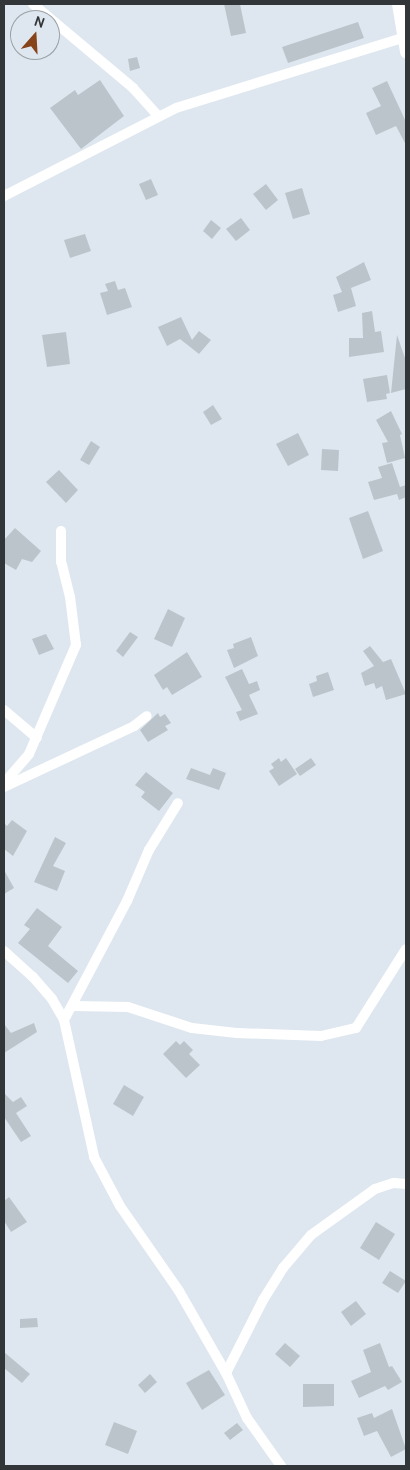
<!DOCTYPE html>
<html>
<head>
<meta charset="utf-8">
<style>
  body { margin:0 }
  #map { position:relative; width:410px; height:1470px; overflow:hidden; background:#dee7ef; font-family:Cabin,sans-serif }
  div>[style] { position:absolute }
  .building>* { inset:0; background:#bbc4cb }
  .minor>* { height:10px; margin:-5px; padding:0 5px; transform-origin:5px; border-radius:5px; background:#fff }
  .tertiary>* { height:12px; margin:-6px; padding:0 6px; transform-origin:6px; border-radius:6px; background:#fff }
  span { translate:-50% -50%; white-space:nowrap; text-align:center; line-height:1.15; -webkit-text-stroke:4px #dee7ef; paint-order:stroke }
  .frame { position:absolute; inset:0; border:5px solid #333639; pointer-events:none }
  .north { position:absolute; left:10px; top:10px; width:50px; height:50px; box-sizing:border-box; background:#dee7ef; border:1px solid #9aa0a6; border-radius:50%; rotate:19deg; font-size:14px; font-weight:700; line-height:20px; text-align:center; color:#333639 }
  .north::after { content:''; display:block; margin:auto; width:18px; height:22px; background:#874319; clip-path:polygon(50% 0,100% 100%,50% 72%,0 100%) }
</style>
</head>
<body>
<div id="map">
  <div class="building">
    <div style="clip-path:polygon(224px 4px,240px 4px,246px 33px,231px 36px)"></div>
    <div style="clip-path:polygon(358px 22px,364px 38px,288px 63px,282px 47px)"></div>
    <div style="clip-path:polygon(137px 57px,140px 68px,130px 71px,128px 59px)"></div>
    <div style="clip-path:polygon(100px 80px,124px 116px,81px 149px,50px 108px,75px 90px,78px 95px)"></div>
    <div style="clip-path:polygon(387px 81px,406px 122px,406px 145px,396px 126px,376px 135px,366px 113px,381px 106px,372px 88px)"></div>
    <div style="clip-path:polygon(151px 179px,158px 195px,146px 200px,139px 184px)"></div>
    <div style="clip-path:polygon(266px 184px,278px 200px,266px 210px,253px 194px)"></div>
    <div style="clip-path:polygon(302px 188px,310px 214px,293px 219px,285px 193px)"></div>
    <div style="clip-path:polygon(241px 218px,250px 230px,236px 241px,226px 229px)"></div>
    <div style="clip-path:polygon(211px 220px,221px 228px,212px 239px,203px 231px)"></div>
    <div style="clip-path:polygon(85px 234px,91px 251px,70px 258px,64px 240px)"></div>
    <div style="clip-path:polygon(364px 262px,371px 280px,351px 288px,356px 306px,338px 312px,333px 295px,342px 292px,336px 277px)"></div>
    <div style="clip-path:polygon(115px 281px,118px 290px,125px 288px,132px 307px,107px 315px,100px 293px,108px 291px,105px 284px)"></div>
    <div style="clip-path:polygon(372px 311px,375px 332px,381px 331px,384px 352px,349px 357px,349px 338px,363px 338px,362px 313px)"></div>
    <div style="clip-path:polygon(181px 317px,192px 340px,199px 331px,211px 340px,199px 354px,180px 339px,167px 346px,158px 327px)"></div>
    <div style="clip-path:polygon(66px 332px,70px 364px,47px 367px,42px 335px)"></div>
    <div style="clip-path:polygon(397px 335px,406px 361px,406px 389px,391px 393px)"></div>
    <div style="clip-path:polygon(387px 375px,390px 393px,386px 394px,387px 399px,367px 402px,363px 379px)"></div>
    <div style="clip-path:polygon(213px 405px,222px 419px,211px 425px,203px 412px)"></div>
    <div style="clip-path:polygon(391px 411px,402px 434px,400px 435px,405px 458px,387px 463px,382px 443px,388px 442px,376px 420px)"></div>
    <div style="clip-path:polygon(298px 433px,309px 455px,288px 466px,276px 444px)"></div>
    <div style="clip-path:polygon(91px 441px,100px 447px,89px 465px,80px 460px)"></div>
    <div style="clip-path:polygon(322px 449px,339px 450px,338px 471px,321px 470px)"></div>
    <div style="clip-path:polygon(392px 463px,400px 487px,406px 485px,406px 497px,399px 500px,397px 494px,374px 500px,368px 482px,382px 478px,378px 467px)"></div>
    <div style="clip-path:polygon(59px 470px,78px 490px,66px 503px,46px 482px)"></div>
    <div style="clip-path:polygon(368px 511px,383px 551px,363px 559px,349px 518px)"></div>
    <div style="clip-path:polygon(15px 528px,41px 551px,32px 562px,22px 559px,16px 570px,4px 563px,4px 540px)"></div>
    <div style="clip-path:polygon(168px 609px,185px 618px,172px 647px,154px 639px)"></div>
    <div style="clip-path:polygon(130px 632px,138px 637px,123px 657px,116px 651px)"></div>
    <div style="clip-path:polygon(46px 634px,54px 649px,39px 655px,32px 639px)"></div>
    <div style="clip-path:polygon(251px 637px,258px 656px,234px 668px,227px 650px,234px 648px,233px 644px)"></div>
    <div style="clip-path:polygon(370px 646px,383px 662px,391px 659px,406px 694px,386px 700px,382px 686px,376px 689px,374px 683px,365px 686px,361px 673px,374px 666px,363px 651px)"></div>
    <div style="clip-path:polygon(187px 652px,202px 677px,172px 695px,167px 687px,163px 690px,154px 675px)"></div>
    <div style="clip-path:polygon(242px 669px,249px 684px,257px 681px,260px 690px,249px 695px,258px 714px,240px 721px,236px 712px,242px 710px,225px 677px)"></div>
    <div style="clip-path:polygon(328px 672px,334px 690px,313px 697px,309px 684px,317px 681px,316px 676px)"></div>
    <div style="clip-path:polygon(158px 713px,160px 717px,165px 714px,171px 723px,165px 726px,168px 730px,148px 742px,140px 730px)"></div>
    <div style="clip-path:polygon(279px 758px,281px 762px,286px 758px,297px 774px,279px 786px,269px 771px,274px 768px,271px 764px)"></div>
    <div style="clip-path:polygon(311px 758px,316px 765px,300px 776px,295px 769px)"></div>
    <div style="clip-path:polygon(191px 768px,210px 775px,213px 768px,226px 773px,219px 790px,186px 779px)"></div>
    <div style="clip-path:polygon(146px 772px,173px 793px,159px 811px,141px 797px,145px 792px,135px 785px)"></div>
    <div style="clip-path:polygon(12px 820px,27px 831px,13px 856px,4px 849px,4px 823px,7px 826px)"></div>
    <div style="clip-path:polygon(55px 837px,66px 843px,53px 866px,65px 871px,57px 891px,34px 882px)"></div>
    <div style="clip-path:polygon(4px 870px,14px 888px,4px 894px)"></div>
    <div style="clip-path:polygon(37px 908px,62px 927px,48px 946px,78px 971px,68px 983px,18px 943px,30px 929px,24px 925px)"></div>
    <div style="clip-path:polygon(34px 1023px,37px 1032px,4px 1053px,4px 1024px,11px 1033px)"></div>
    <div style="clip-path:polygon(176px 1041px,180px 1045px,184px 1041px,193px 1050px,189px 1054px,200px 1065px,186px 1078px,163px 1054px)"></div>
    <div style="clip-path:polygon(124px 1085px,144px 1097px,133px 1116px,113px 1104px)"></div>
    <div style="clip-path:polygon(4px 1093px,13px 1102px,21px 1097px,27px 1106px,16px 1113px,31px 1136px,21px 1142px,4px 1117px)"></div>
    <div style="clip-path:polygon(9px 1197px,27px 1222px,11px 1232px,4px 1221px,4px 1201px)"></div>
    <div style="clip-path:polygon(376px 1222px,395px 1234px,379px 1260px,360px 1248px)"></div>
    <div style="clip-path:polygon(390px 1271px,406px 1281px,398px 1293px,382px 1283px)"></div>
    <div style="clip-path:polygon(356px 1301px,366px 1314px,351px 1326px,341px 1312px)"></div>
    <div style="clip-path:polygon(37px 1318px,38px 1327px,20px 1328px,20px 1319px)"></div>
    <div style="clip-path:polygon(285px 1343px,300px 1356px,290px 1367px,275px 1354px)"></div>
    <div style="clip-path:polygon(380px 1343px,389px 1367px,392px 1366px,402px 1382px,388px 1390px,385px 1386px,359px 1398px,351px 1381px,371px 1372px,363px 1350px)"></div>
    <div style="clip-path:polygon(4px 1352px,30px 1374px,22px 1383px,4px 1368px)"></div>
    <div style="clip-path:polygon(209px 1370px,225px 1395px,202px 1410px,186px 1383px)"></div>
    <div style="clip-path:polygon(150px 1374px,157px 1382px,145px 1393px,138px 1385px)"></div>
    <div style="clip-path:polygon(303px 1384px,334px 1384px,334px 1406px,303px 1407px)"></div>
    <div style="clip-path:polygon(392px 1409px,406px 1449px,391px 1457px,377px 1431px,364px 1436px,357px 1418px,372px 1413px,374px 1418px)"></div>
    <div style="clip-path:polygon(114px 1422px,137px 1431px,128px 1454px,105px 1445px)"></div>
    <div style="clip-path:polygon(237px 1423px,243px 1430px,230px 1440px,224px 1433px)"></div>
  </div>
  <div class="minor">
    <div style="left:33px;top:4px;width:131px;rotate:40deg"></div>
    <div style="left:133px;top:88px;width:38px;rotate:48deg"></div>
    <div style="left:4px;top:196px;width:193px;rotate:-27.1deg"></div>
    <div style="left:176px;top:108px;width:237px;rotate:-17.2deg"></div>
    <div style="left:4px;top:710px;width:43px;rotate:40.3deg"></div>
    <div style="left:4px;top:783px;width:38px;rotate:-49deg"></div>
    <div style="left:29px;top:754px;width:119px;rotate:-66.7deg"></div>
    <div style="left:76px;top:645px;width:48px;rotate:-97.1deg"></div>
    <div style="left:70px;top:597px;width:36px;rotate:-104deg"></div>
    <div style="left:61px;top:562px;width:31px;rotate:-90deg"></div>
    <div style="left:4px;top:787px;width:144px;rotate:-25.1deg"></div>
    <div style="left:134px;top:726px;width:16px;rotate:-38deg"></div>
    <div style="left:4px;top:951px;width:39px;rotate:42deg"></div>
    <div style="left:33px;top:977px;width:29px;rotate:49deg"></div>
    <div style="left:52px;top:999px;width:24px;rotate:60deg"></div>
    <div style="left:64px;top:1020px;width:140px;rotate:77.6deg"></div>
    <div style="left:94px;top:1157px;width:55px;rotate:62deg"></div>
    <div style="left:120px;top:1206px;width:103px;rotate:55.2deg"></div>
    <div style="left:179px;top:1291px;width:95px;rotate:60.2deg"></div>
    <div style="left:226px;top:1373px;width:50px;rotate:65deg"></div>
    <div style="left:247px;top:1418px;width:59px;rotate:54.7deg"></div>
    <div style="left:74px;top:1006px;width:54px;rotate:1.1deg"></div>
    <div style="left:128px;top:1007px;width:67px;rotate:18.2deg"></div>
    <div style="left:192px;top:1028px;width:45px;rotate:6.3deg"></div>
    <div style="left:237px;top:1033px;width:84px;rotate:2deg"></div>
    <div style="left:321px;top:1036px;width:36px;rotate:-13deg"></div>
    <div style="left:356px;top:1028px;width:93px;rotate:-57.7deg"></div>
    <div style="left:64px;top:1020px;width:135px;rotate:-62.1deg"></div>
    <div style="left:127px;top:901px;width:56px;rotate:-66.7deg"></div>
    <div style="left:149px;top:850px;width:55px;rotate:-58.3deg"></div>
    <div style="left:226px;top:1373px;width:82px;rotate:-63.1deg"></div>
    <div style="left:263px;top:1300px;width:38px;rotate:-58deg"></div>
    <div style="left:283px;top:1268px;width:43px;rotate:-49.7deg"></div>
    <div style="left:311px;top:1235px;width:79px;rotate:-35.7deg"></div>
    <div style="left:375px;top:1189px;width:20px;rotate:-18deg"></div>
    <div style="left:394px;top:1183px;width:12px;rotate:5deg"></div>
  </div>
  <div class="tertiary">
    <div style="left:398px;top:4px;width:49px;rotate:80.5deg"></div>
  </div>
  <div class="frame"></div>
  <div class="north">N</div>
</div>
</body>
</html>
